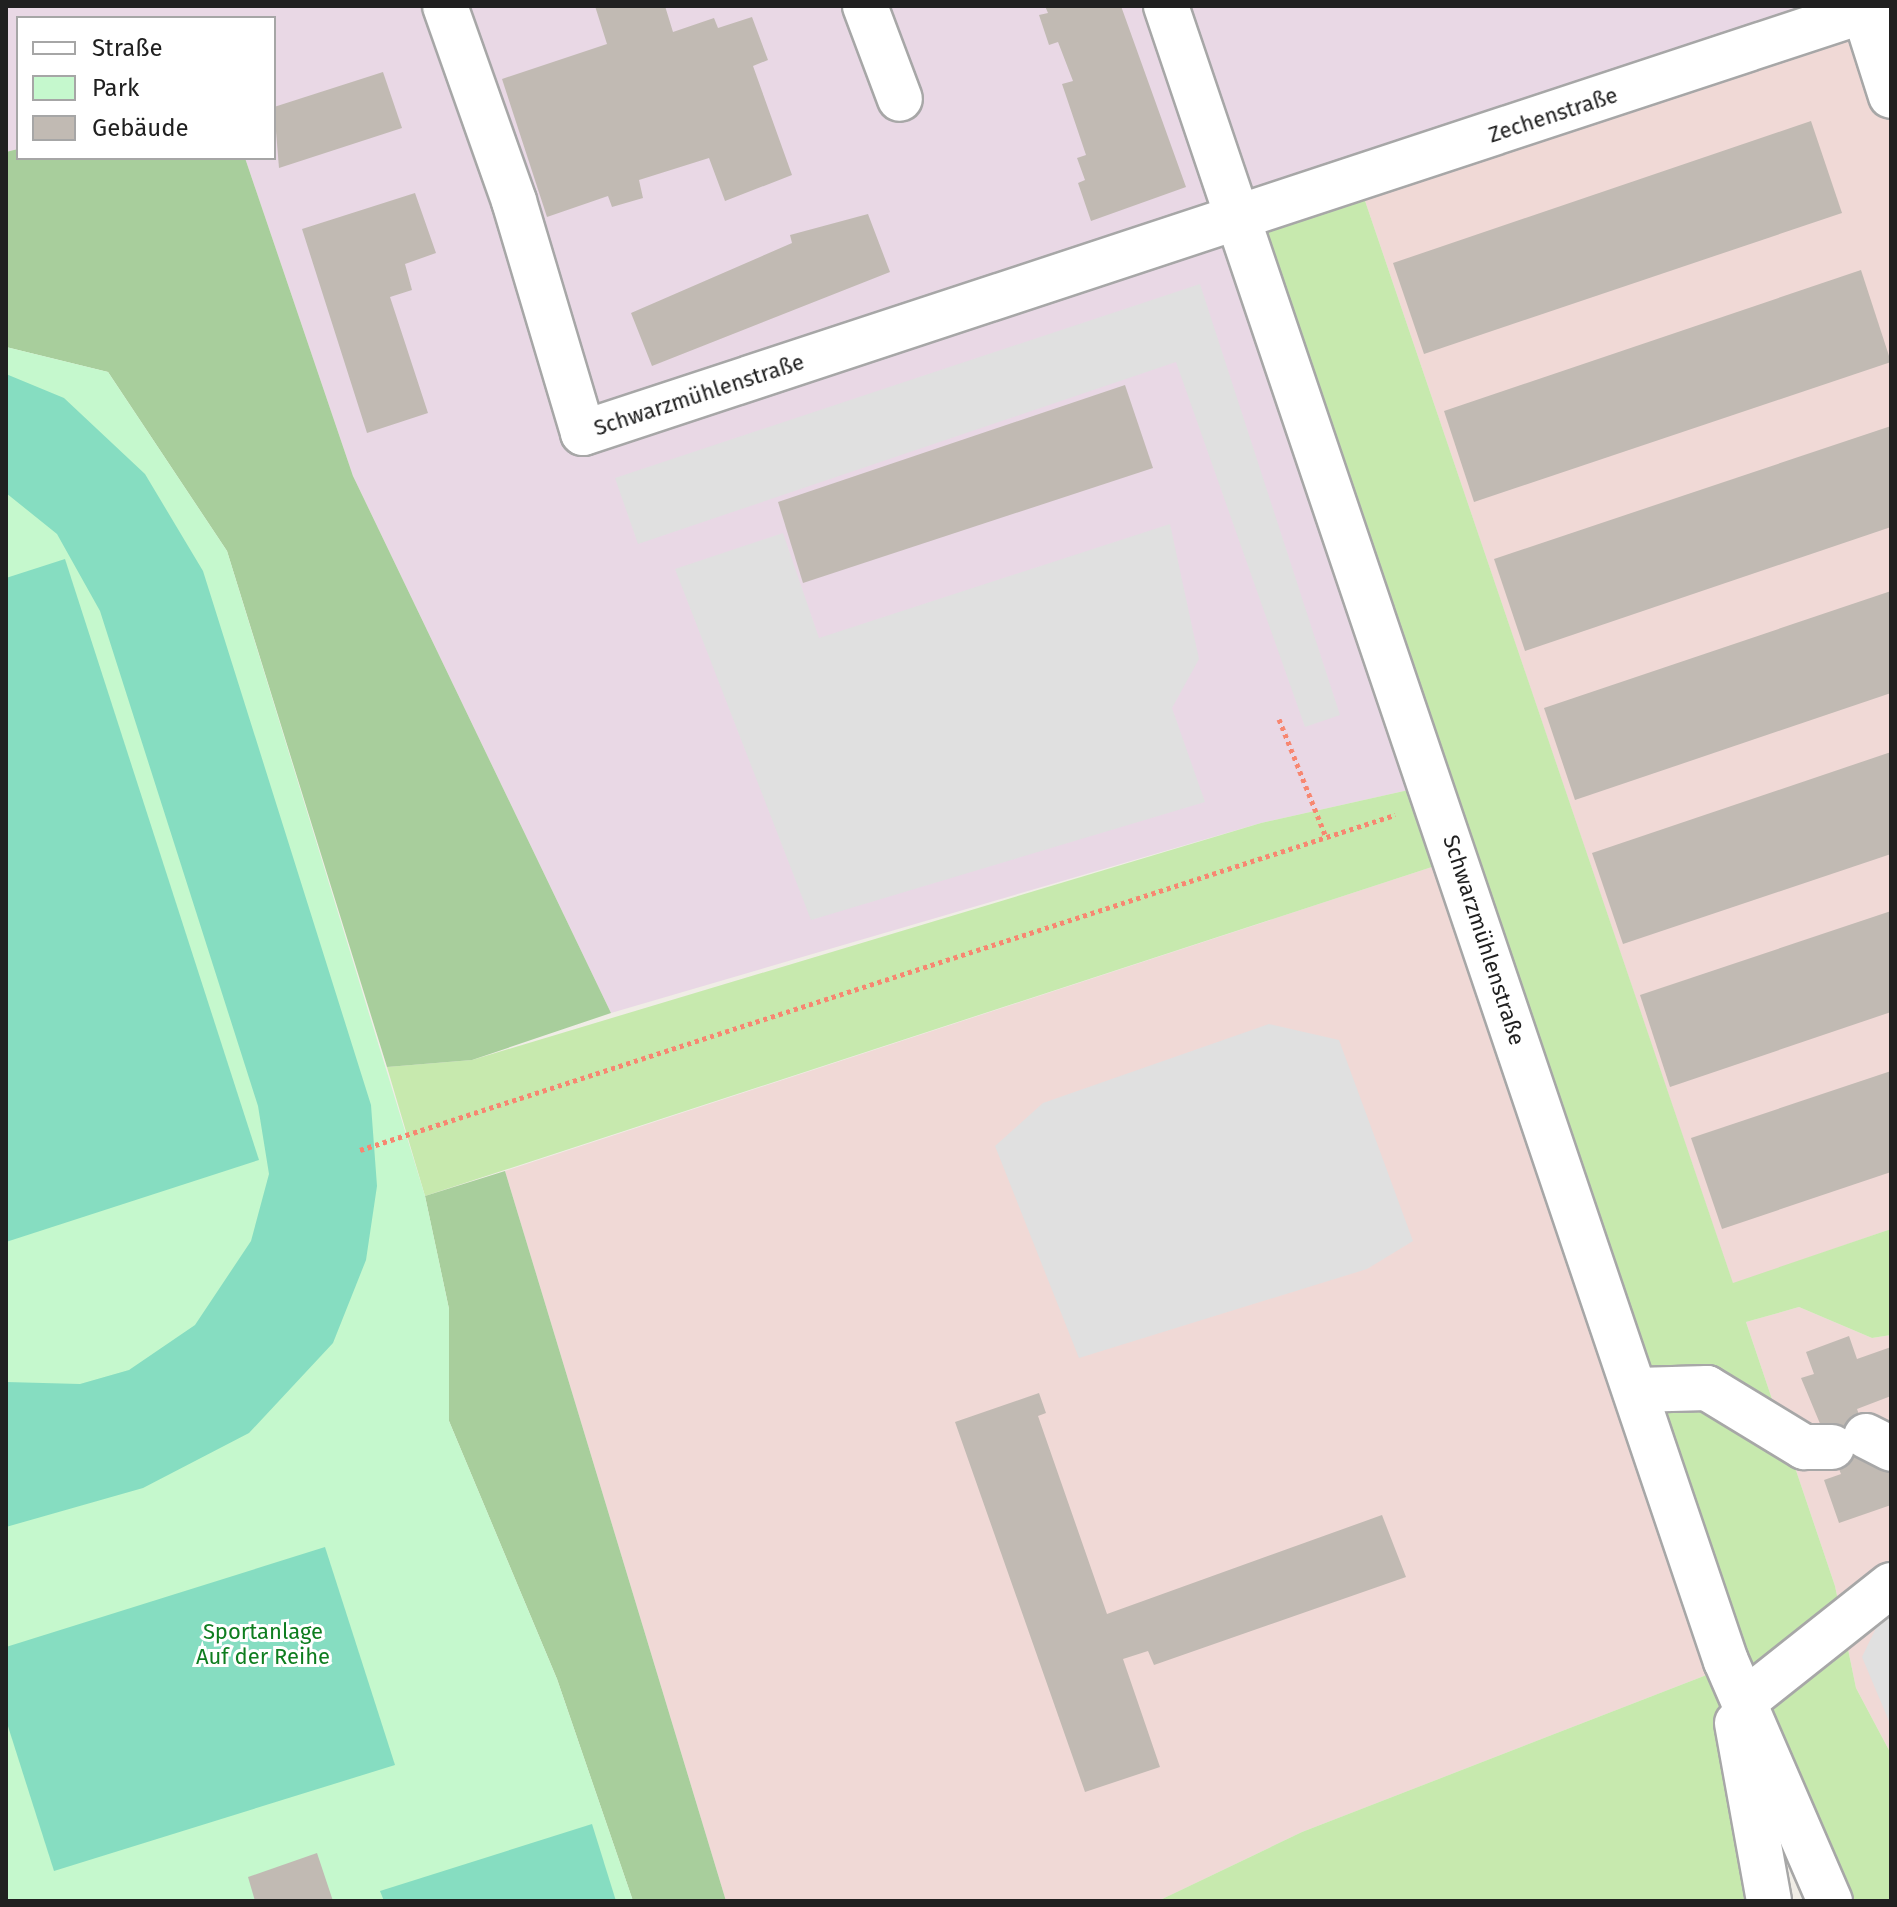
<!DOCTYPE html>
<html>
<head>
<meta charset="utf-8">
<style>
  body { margin:0 }
  #map { position:relative; width:1897px; height:1907px; overflow:hidden; background:#f0ede6; font-family:"Fira Sans",sans-serif }
  div>[style] { position:absolute }
  .commercial>* { inset:0; background:#f0d9d6 }
  .industrial>* { inset:0; background:#e9d8e5 }
  .grass>* { inset:0; background:#c7e9ae }
  .forest>* { inset:0; background:#a8ce9c }
  .park>* { inset:0; background:#c5f8cd }
  .pitch>* { inset:0; background:#86ddc1 }
  .parking>* { inset:0; background:#e0e0e0 }
  .building>* { inset:0; background:#c1bab3 }
  .path>* { height:5px; margin-top:-2.5px; transform-origin:0; background:repeating-linear-gradient(90deg,#f78771 0 4px,transparent 0 8px) }
  .roads { filter:drop-shadow(2px 0 #a7a7a7) drop-shadow(-2px 0 #a7a7a7) drop-shadow(0 2px #a7a7a7) drop-shadow(0 -2px #a7a7a7) }
  .minor>* { height:44px; margin:-22px; padding:0 22px; transform-origin:22px; border-radius:22px; background:#fff }
  span { translate:-50% -50%; white-space:nowrap; text-align:center; line-height:1.15; -webkit-text-stroke:6px #fff; paint-order:stroke }
  .street-label { font-size:22px; color:#202020 }
  .park-label { font-size:22px; color:#0e7d1f }
  .frame { position:absolute; inset:0; border:8px solid #202020; pointer-events:none }
  .legend { position:absolute; left:16px; top:16px; width:260px; height:144px; box-sizing:border-box; background:#fff; border:2px solid #a6a6a6; margin:0; padding:10px 14px; list-style:none; font-size:24px; color:#202020 }
  .legend li { display:flex; align-items:center; gap:16px; height:40px }
  .legend b { width:40px; border:2px solid #a6a6a6 }
</style>
</head>
<body>
<div id="map">
  <div class="commercial">
    <div style="clip-path:polygon(1858px 22px,1891px 123px,1891px 1229px,1733px 1284px,1361px 189px)"></div>
    <div style="clip-path:polygon(1435px 866px,1722px 1669px,1302px 1832px,1158px 1901px,726px 1901px,505px 1171px)"></div>
    <div style="clip-path:polygon(1799px 1307px,1872px 1338px,1891px 1335px,1891px 1754px,1856px 1688px,1835px 1586px,1746px 1322px)"></div>
  </div>
  <div class="industrial">
    <div style="clip-path:polygon(6px 6px,1852px 6px,1259px 203px,1413px 789px,1261px 823px,611px 1013px,353px 476px,245px 158px,274px 158px,274px 18px,18px 18px,18px 149px,6px 152px)"></div>
  </div>
  <div class="grass">
    <div style="clip-path:polygon(1361px 189px,1733px 1283px,1891px 1229px,1891px 1335px,1872px 1338px,1799px 1307px,1746px 1322px,1835px 1586px,1856px 1688px,1891px 1754px,1891px 1901px,1840px 1901px,1756px 1703px,1253px 225px)"></div>
    <div style="clip-path:polygon(1413px 789px,1435px 866px,425px 1196px,387px 1067px,472px 1060px,1261px 823px)"></div>
    <div style="clip-path:polygon(1722px 1669px,1764px 1901px,1158px 1901px,1302px 1832px)"></div>
  </div>
  <div class="forest">
    <div style="clip-path:polygon(18px 149px,18px 158px,245px 158px,353px 476px,611px 1013px,472px 1060px,387px 1067px,227px 551px,108px 372px,6px 347px,6px 152px)"></div>
    <div style="clip-path:polygon(505px 1171px,726px 1901px,633px 1901px,557px 1679px,449px 1421px,449px 1309px,425px 1196px)"></div>
  </div>
  <div class="park">
    <div style="clip-path:polygon(6px 347px,108px 372px,227px 551px,425px 1196px,449px 1309px,449px 1421px,557px 1679px,633px 1901px,6px 1901px)"></div>
  </div>
  <div class="pitch">
    <div style="clip-path:polygon(6px 374px,64px 398px,145px 474px,203px 571px,371px 1105px,377px 1186px,366px 1260px,333px 1343px,249px 1433px,143px 1488px,6px 1527px,6px 1382px,80px 1384px,129px 1370px,195px 1325px,251px 1241px,269px 1174px,258px 1106px,100px 611px,57px 534px,6px 493px)"></div>
    <div style="clip-path:polygon(65px 559px,259px 1160px,6px 1242px,6px 578px)"></div>
    <div style="clip-path:polygon(325px 1547px,395px 1765px,54px 1871px,6px 1720px,6px 1647px)"></div>
    <div style="clip-path:polygon(592px 1824px,616px 1901px,384px 1901px,380px 1891px)"></div>
  </div>
  <div class="parking">
    <div style="clip-path:polygon(1200px 284px,1340px 715px,1305px 727px,1176px 362px,638px 544px,615px 478px)"></div>
    <div style="clip-path:polygon(1170px 524px,1199px 659px,1172px 708px,1205px 802px,811px 920px,675px 569px,783px 533px,819px 638px)"></div>
    <div style="clip-path:polygon(1269px 1024px,1339px 1040px,1413px 1241px,1367px 1269px,1079px 1358px,995px 1146px,1043px 1103px)"></div>
    <div style="clip-path:polygon(1891px 1597px,1891px 1726px,1862px 1657px)"></div>
  </div>
  <div class="building">
    <div style="clip-path:polygon(595px 6px,665px 6px,673px 32px,714px 18px,718px 28px,752px 17px,768px 60px,753px 66px,792px 175px,725px 201px,709px 158px,639px 180px,643px 198px,612px 207px,608px 196px,547px 217px,502px 79px,607px 44px)"></div>
    <div style="clip-path:polygon(1045px 6px,1121px 6px,1186px 187px,1091px 221px,1078px 183px,1085px 180px,1077px 158px,1086px 155px,1062px 84px,1073px 81px,1058px 42px,1049px 45px,1039px 15px,1048px 13px)"></div>
    <div style="clip-path:polygon(383px 72px,402px 128px,279px 168px,274px 107px)"></div>
    <div style="clip-path:polygon(1811px 121px,1842px 213px,1424px 354px,1393px 263px)"></div>
    <div style="clip-path:polygon(415px 193px,436px 253px,405px 264px,412px 290px,390px 297px,428px 413px,367px 433px,302px 229px)"></div>
    <div style="clip-path:polygon(868px 214px,890px 272px,652px 366px,631px 313px,792px 243px,790px 235px)"></div>
    <div style="clip-path:polygon(1861px 270px,1891px 362px,1474px 502px,1444px 411px)"></div>
    <div style="clip-path:polygon(1125px 385px,1153px 468px,803px 583px,778px 502px)"></div>
    <div style="clip-path:polygon(1891px 426px,1891px 527px,1525px 651px,1494px 559px)"></div>
    <div style="clip-path:polygon(1891px 591px,1891px 693px,1575px 800px,1544px 708px)"></div>
    <div style="clip-path:polygon(1891px 752px,1891px 854px,1623px 944px,1592px 853px)"></div>
    <div style="clip-path:polygon(1891px 911px,1891px 1012px,1670px 1087px,1640px 995px)"></div>
    <div style="clip-path:polygon(1891px 1071px,1891px 1172px,1722px 1229px,1691px 1138px)"></div>
    <div style="clip-path:polygon(1849px 1336px,1857px 1359px,1891px 1347px,1891px 1396px,1857px 1409px,1876px 1463px,1891px 1458px,1891px 1505px,1839px 1523px,1824px 1480px,1841px 1474px,1801px 1378px,1814px 1374px,1806px 1352px)"></div>
    <div style="clip-path:polygon(1039px 1393px,1046px 1413px,1038px 1416px,1107px 1614px,1382px 1515px,1406px 1577px,1154px 1665px,1148px 1651px,1123px 1659px,1160px 1767px,1085px 1792px,955px 1422px)"></div>
    <div style="clip-path:polygon(317px 1853px,333px 1901px,255px 1901px,248px 1877px)"></div>
  </div>
  <div class="path">
    <div style="left:1279px;top:719px;width:127px;rotate:68.3deg"></div>
    <div style="left:360px;top:1150px;width:1088px;rotate:-17.94deg"></div>
  </div>
  <div class="roads">
    <div class="minor">
      <div style="left:445px;top:6px;width:207px;rotate:70.5deg"></div>
      <div style="left:514px;top:201px;width:242px;rotate:73.4deg"></div>
      <div style="left:583px;top:433px;width:1365px;rotate:-18.24deg"></div>
      <div style="left:865px;top:6px;width:99px;rotate:69.4deg"></div>
      <div style="left:1166px;top:6px;width:1747px;rotate:71.31deg"></div>
      <div style="left:1726px;top:1661px;width:262px;rotate:66.6deg"></div>
      <div style="left:1864px;top:11px;width:89px;rotate:72.4deg"></div>
      <div style="left:1638px;top:1390px;width:69px;rotate:-1.7deg"></div>
      <div style="left:1707px;top:1388px;width:114px;rotate:31.3deg"></div>
      <div style="left:1804px;top:1447px;width:28px"></div>
      <div style="left:1866px;top:1436px;width:28px;rotate:27deg"></div>
      <div style="left:1746px;top:1700px;width:185px;rotate:-38.4deg"></div>
      <div style="left:1737px;top:1723px;width:181px;rotate:79.8deg"></div>
    </div>
  </div>
  <div class="street-label">
    <span style="left:1553px;top:115px;rotate:-18deg">Zechenstraße</span>
    <span style="left:699px;top:395px;rotate:-18deg">Schwarzmühlenstraße</span>
    <span style="left:1484px;top:940px;rotate:72deg">Schwarzmühlenstraße</span>
  </div>
  <div class="park-label">
    <span style="left:263px;top:1644px">Sportanlage<br>Auf der Reihe</span>
  </div>
  <div class="frame"></div>
  <ul class="legend">
  <li><b style="height:10px;background:#fff"></b>Straße</li>
  <li><b style="height:22px;background:#c5f8cd"></b>Park</li>
  <li><b style="height:22px;background:#c1bab3"></b>Gebäude</li>
  </ul>
</div>
</body>
</html>
